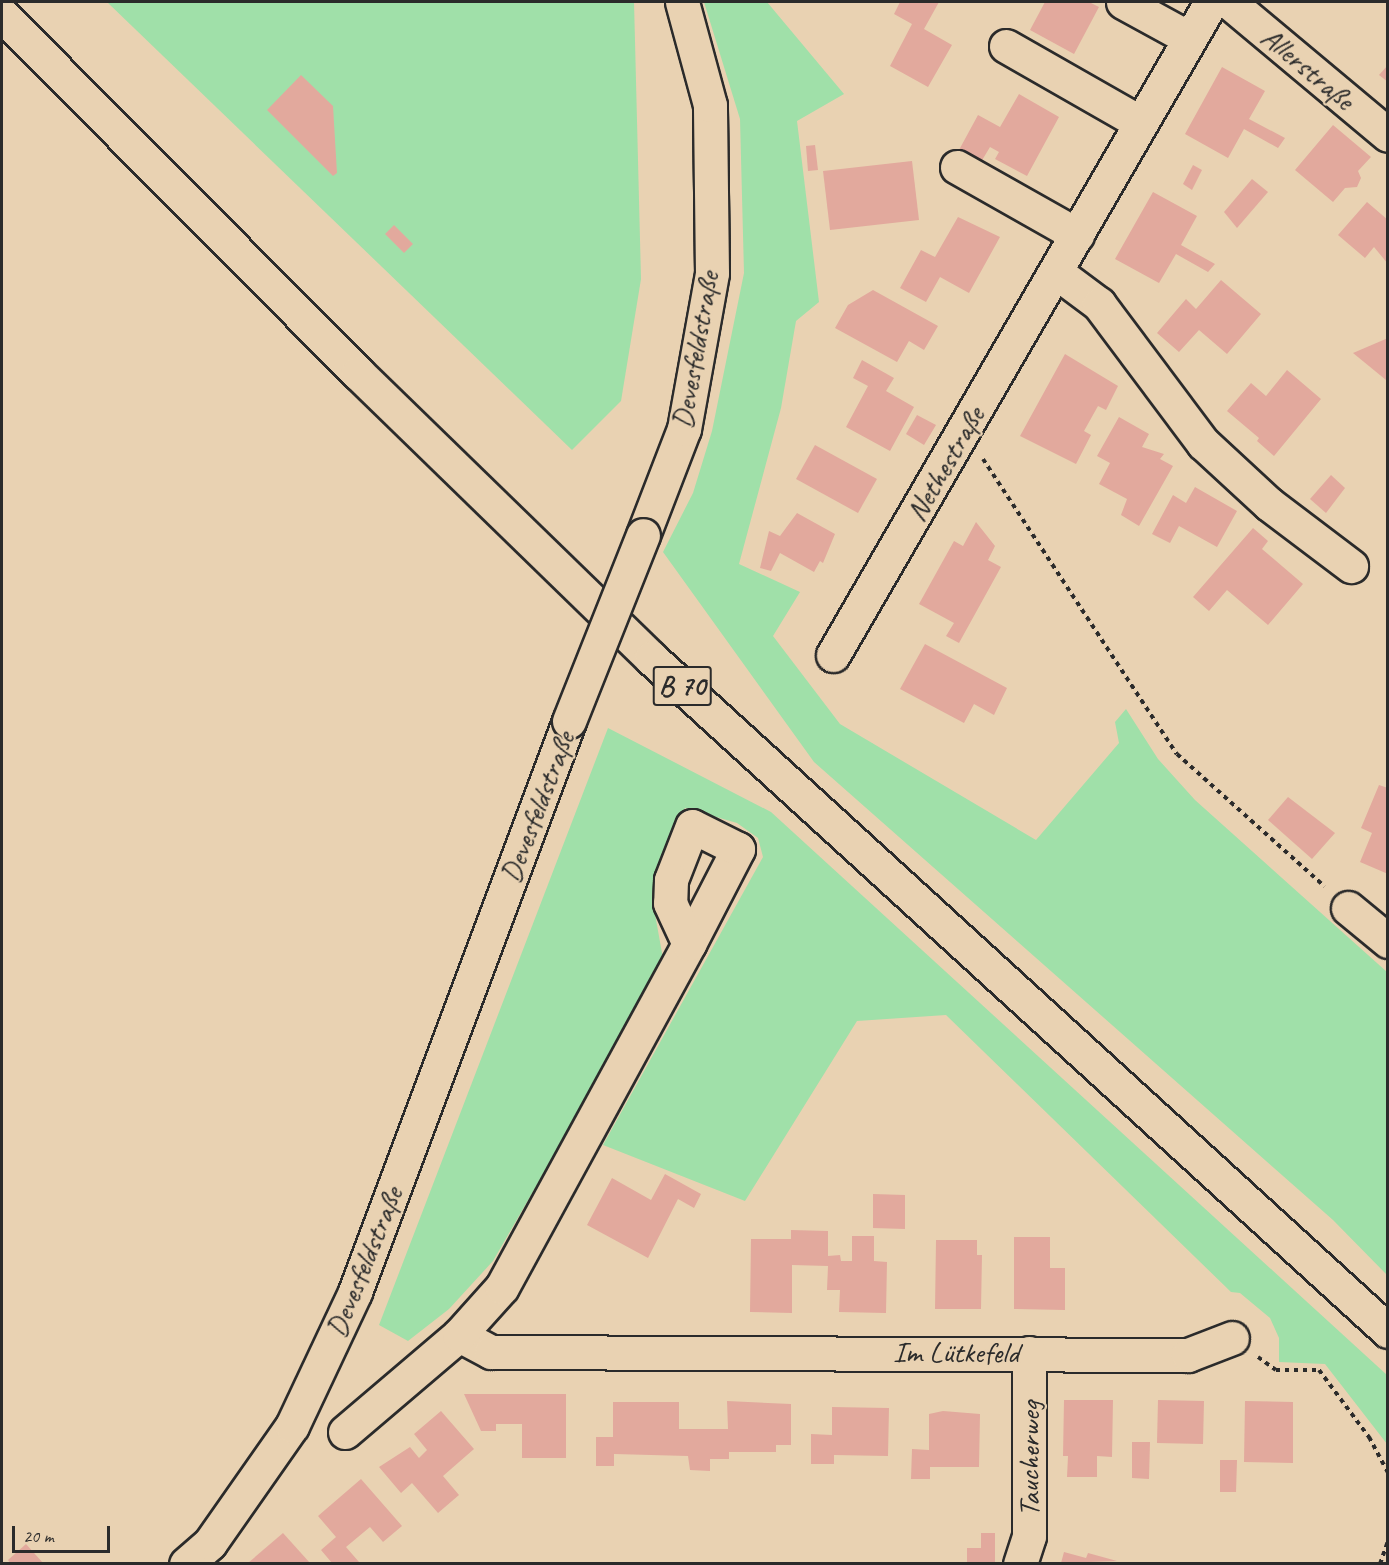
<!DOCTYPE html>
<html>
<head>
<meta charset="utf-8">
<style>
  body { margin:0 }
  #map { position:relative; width:1389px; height:1565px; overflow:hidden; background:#e9d2b2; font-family:Caveat,sans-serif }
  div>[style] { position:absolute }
  .green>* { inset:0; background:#a0e0a9 }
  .building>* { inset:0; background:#e2a99d }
  .path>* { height:4px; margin-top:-2px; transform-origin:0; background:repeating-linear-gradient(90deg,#2b2b2b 0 4.5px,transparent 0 9px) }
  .roads { filter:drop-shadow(2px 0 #2b2b2b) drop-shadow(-2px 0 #2b2b2b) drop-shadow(0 2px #2b2b2b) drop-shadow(0 -2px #2b2b2b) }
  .minor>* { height:33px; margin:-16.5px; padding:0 16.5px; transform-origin:16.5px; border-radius:16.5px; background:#e9d2b2 }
  .highway>* { height:33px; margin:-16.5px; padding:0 16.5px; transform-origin:16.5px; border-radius:16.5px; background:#e9d2b2 }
  .bridges { filter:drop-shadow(2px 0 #2b2b2b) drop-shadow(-2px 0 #2b2b2b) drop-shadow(0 2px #2b2b2b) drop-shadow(0 -2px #2b2b2b) }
  .minor-bridge>* { height:33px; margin:-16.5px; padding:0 16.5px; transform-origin:16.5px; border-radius:16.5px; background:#e9d2b2 }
  span { translate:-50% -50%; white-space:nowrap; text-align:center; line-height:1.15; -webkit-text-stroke:4.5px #e9d2b2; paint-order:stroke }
  .shield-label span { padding:2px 4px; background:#e9d2b2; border:2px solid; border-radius:4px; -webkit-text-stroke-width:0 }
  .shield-label { font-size:28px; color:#2b2b2b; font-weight:700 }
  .street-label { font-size:30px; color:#2b2b2b }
  .frame { position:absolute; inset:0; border:3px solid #2b2b2b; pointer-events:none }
  .scale { position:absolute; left:12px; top:1526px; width:98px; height:27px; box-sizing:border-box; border:3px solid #2b2b2b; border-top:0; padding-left:8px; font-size:18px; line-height:21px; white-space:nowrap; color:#2b2b2b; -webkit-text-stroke:4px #e9d2b2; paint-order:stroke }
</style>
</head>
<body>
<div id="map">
  <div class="green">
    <div style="clip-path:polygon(107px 2px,634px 2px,641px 279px,621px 401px,572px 450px)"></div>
    <div style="clip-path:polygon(704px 2px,767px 2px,844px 94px,797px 121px,819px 302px,796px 321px,781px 408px,739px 564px,800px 592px,773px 636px,840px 724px,1036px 840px,1119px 743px,1115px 722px,1126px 709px,1158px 759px,1195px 800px,1387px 972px,1387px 1275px,1333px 1220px,814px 762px,663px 552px,693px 493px,712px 431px,744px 273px,740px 119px)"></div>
    <div style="clip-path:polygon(608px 728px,771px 812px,1387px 1375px,1387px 1444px,1325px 1364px,1279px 1362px,1279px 1338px,1270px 1318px,1240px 1293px,1231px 1292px,946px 1015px,857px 1021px,745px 1201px,603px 1145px,763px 857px,758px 838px,737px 823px,685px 808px,656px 868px,653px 903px,664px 964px,493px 1261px,449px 1309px,408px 1341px,379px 1325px)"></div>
  </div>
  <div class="building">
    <div style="clip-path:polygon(900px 2px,939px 2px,924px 29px,952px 45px,928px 87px,890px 66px,912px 24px,894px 14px)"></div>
    <div style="clip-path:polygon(1045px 2px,1089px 2px,1099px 7px,1074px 54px,1030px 30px)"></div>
    <div style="clip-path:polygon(1388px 65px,1388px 82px,1379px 75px)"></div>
    <div style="clip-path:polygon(1222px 67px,1265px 91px,1249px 119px,1285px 138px,1278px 148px,1244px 129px,1228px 158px,1185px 134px)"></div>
    <div style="clip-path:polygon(301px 75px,333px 106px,337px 173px,333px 176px,267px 110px)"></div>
    <div style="clip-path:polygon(1019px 94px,1059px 117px,1027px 176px,995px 159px,999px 152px,990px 147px,981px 162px,959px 150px,978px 115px,1000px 127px)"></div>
    <div style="clip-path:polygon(1333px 125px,1371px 157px,1358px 171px,1361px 178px,1357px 187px,1345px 188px,1333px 202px,1295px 170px)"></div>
    <div style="clip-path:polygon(815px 145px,818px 170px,808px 171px,806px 146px)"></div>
    <div style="clip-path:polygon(912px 161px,919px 220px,830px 230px,823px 171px)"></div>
    <div style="clip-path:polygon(1193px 165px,1202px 170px,1192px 190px,1183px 184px)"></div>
    <div style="clip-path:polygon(1252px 179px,1268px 192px,1237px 228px,1224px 212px)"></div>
    <div style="clip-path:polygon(1153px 192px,1197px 216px,1181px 245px,1215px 264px,1208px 272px,1176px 254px,1159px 283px,1115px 259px)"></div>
    <div style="clip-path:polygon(1367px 202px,1388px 220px,1388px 264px,1374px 247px,1365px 258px,1338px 235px)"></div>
    <div style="clip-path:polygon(958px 217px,1000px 237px,969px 293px,940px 277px,926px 302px,900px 288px,921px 250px,935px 257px)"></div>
    <div style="clip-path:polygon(394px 225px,413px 244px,404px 253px,385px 234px)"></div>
    <div style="clip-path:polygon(1221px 280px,1261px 314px,1227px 354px,1199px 330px,1179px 352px,1157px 333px,1186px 299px,1196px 309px)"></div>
    <div style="clip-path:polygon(873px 290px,938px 326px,924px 350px,909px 341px,897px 362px,835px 328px,848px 305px)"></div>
    <div style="clip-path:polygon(1388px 338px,1388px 378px,1386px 380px,1353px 353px)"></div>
    <div style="clip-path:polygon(1065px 354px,1118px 386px,1106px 410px,1098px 406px,1084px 431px,1091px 435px,1076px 464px,1020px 436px)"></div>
    <div style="clip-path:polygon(862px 360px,894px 378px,886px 391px,914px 407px,890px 451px,846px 427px,868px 386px,853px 378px)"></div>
    <div style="clip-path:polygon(1287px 370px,1321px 399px,1274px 456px,1257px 441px,1259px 438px,1227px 411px,1251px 383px,1266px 396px)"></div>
    <div style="clip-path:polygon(917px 415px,936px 425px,924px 445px,906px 434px)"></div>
    <div style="clip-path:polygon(1119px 417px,1149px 434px,1142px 447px,1164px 454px,1160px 459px,1173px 466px,1139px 526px,1121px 515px,1127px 499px,1099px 484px,1110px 463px,1097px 456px)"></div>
    <div style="clip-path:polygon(815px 445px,877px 479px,858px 513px,796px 479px)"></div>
    <div style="clip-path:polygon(1331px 475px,1345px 488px,1326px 513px,1310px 499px)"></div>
    <div style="clip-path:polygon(1195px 487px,1237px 511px,1217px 547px,1179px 526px,1170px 543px,1152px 534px,1173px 495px,1186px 503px)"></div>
    <div style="clip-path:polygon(797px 513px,835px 534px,823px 563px,820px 561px,814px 572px,780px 553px,771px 571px,760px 568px,769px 531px,780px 536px)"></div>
    <div style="clip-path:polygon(976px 522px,995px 546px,988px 560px,1001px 567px,959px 643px,946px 636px,954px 623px,919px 604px,954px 541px,963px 546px)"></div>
    <div style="clip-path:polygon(1253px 528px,1268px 541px,1262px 549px,1303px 584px,1268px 625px,1227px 590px,1209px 611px,1193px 597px)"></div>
    <div style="clip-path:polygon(925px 644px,1007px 688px,994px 715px,974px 704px,964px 723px,900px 689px)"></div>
    <div style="clip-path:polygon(1379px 785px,1388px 788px,1388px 874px,1360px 862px,1372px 833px,1361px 828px)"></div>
    <div style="clip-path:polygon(1288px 797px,1335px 833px,1312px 859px,1268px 820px)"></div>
    <div style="clip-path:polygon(665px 1174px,701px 1194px,694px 1208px,678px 1199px,648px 1258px,587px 1225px,612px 1178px,651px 1200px)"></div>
    <div style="clip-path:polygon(873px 1194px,905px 1195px,905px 1229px,873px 1228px)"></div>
    <div style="clip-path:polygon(791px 1230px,828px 1231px,828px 1256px,840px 1255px,841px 1261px,852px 1261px,852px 1236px,874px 1236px,874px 1261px,887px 1262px,886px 1313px,839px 1312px,840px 1290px,827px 1290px,828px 1266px,792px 1265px,792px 1313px,750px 1312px,751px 1239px,791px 1239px)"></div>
    <div style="clip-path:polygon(1014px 1237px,1050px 1237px,1050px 1268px,1065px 1268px,1065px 1310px,1014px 1309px)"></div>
    <div style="clip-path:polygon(936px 1240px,977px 1240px,977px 1255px,982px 1255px,981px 1309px,935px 1309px)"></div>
    <div style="clip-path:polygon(464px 1394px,566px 1394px,566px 1458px,522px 1458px,522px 1424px,496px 1424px,496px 1431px,481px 1431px)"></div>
    <div style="clip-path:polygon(1064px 1400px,1113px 1400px,1112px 1457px,1097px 1456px,1097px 1477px,1067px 1477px,1068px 1456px,1063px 1456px)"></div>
    <div style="clip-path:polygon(1158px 1400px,1204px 1401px,1203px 1444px,1157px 1443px)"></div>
    <div style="clip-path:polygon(727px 1401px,791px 1404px,791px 1445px,776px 1445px,776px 1452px,729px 1452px,729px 1459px,710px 1459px,710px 1471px,690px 1470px,688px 1456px,614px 1454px,614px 1466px,596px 1466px,596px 1437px,613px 1437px,613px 1402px,679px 1402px,679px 1429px,728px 1429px)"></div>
    <div style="clip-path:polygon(1245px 1401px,1293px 1402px,1293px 1463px,1244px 1462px)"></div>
    <div style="clip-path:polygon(832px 1407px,889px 1408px,888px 1456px,834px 1455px,834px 1464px,811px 1464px,811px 1434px,832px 1435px)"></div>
    <div style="clip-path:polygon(441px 1411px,474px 1449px,443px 1476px,459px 1495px,438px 1513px,412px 1483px,401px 1493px,379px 1467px,410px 1447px,419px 1458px,427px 1450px,414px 1434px)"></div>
    <div style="clip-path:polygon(943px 1411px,980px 1414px,979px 1467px,930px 1467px,930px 1479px,911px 1479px,912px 1449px,929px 1450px,929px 1414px)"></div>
    <div style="clip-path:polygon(1132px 1442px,1150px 1442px,1149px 1479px,1132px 1478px)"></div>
    <div style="clip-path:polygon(1220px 1460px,1237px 1460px,1236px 1492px,1220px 1492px)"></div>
    <div style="clip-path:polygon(361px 1479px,402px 1526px,383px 1542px,370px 1527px,346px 1547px,359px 1562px,332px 1563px,321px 1550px,336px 1537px,318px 1516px)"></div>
    <div style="clip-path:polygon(283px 1533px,310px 1563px,248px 1563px)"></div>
    <div style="clip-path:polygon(981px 1533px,995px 1533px,995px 1562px,967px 1563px,967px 1548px,981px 1548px)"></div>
    <div style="clip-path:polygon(26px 1544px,43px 1563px,10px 1563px,8px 1560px)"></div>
    <div style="clip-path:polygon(1064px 1552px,1086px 1558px,1088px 1553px,1117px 1561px,1061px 1563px)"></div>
  </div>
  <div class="path">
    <div style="left:983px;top:459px;width:353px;rotate:56.7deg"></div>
    <div style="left:1177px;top:754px;width:198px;rotate:41.9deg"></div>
    <div style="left:1258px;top:1357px;width:22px;rotate:36deg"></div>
    <div style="left:1276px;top:1370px;width:43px"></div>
    <div style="left:1319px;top:1370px;width:84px;rotate:53.3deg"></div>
    <div style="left:1369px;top:1437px;width:40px;rotate:62deg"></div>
    <div style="left:1380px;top:1564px;width:24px;rotate:-71deg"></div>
  </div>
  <div class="roads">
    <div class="minor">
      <div style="left:1123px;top:2px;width:75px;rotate:28.6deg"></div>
      <div style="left:1229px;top:2px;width:207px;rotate:39.9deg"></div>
      <div style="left:1006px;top:46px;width:155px;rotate:29.7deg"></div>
      <div style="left:957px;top:167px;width:138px;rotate:29.5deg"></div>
      <div style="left:1056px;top:272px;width:54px;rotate:36.7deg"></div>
      <div style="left:1099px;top:304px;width:174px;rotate:53.2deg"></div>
      <div style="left:1203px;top:443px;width:90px;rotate:42.7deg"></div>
      <div style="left:1269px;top:504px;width:103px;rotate:37.1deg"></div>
      <div style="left:643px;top:535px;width:114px;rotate:-68.9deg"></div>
      <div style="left:684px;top:429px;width:158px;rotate:-79.8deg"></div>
      <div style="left:712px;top:273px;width:168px;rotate:-90.7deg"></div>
      <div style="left:710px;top:105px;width:107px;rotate:-105.2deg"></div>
      <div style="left:833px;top:655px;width:755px;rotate:-59.93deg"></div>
      <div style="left:1348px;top:908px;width:52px;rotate:39.5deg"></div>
      <div style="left:459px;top:1335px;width:36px;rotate:28deg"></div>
      <div style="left:491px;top:1352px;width:697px;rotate:0.25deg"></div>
      <div style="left:1188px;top:1355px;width:47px;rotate:-21.1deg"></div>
      <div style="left:345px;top:1432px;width:150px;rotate:-40.4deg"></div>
      <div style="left:459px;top:1335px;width:64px;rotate:-48.1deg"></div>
      <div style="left:502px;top:1287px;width:391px;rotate:-61.4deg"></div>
      <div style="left:689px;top:944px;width:107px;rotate:-62.7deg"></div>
      <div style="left:738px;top:849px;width:51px;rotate:-153.4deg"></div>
      <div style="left:692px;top:826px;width:58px;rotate:111.3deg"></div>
      <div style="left:671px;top:880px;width:23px;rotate:92deg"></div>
      <div style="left:670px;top:903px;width:45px;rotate:65.1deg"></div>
      <div style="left:186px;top:1564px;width:32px;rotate:-41deg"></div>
      <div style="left:210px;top:1543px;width:143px;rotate:-55deg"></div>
      <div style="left:292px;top:1426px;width:148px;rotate:-64.8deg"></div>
      <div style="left:355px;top:1292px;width:610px;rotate:-69.45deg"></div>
      <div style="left:1020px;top:1564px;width:29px;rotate:-72deg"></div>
      <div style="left:1029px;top:1536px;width:183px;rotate:-90deg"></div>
    </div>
    <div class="highway">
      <div style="left:2px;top:15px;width:505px;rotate:45.16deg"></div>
      <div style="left:358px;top:373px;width:409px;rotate:44.2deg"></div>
      <div style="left:651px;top:658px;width:998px;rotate:42.4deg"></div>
    </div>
  </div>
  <div class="bridges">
    <div class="minor-bridge">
      <div style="left:569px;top:721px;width:200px;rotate:-68.3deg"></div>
    </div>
  </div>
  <div class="shield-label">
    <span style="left:682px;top:686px">B 70</span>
  </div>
  <div class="street-label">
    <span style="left:1308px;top:68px;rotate:40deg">Allerstraße</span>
    <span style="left:695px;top:350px;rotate:-80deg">Devesfeldstraße</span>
    <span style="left:945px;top:464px;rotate:-60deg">Nethestraße</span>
    <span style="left:537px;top:807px;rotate:-69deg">Devesfeldstraße</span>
    <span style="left:364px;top:1262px;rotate:-68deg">Devesfeldstraße</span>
    <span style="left:956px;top:1352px">Im Lütkefeld</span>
    <span style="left:1029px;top:1459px;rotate:-90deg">Taucherweg</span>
  </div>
  <div class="frame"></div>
  <div class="scale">20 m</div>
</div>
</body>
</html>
